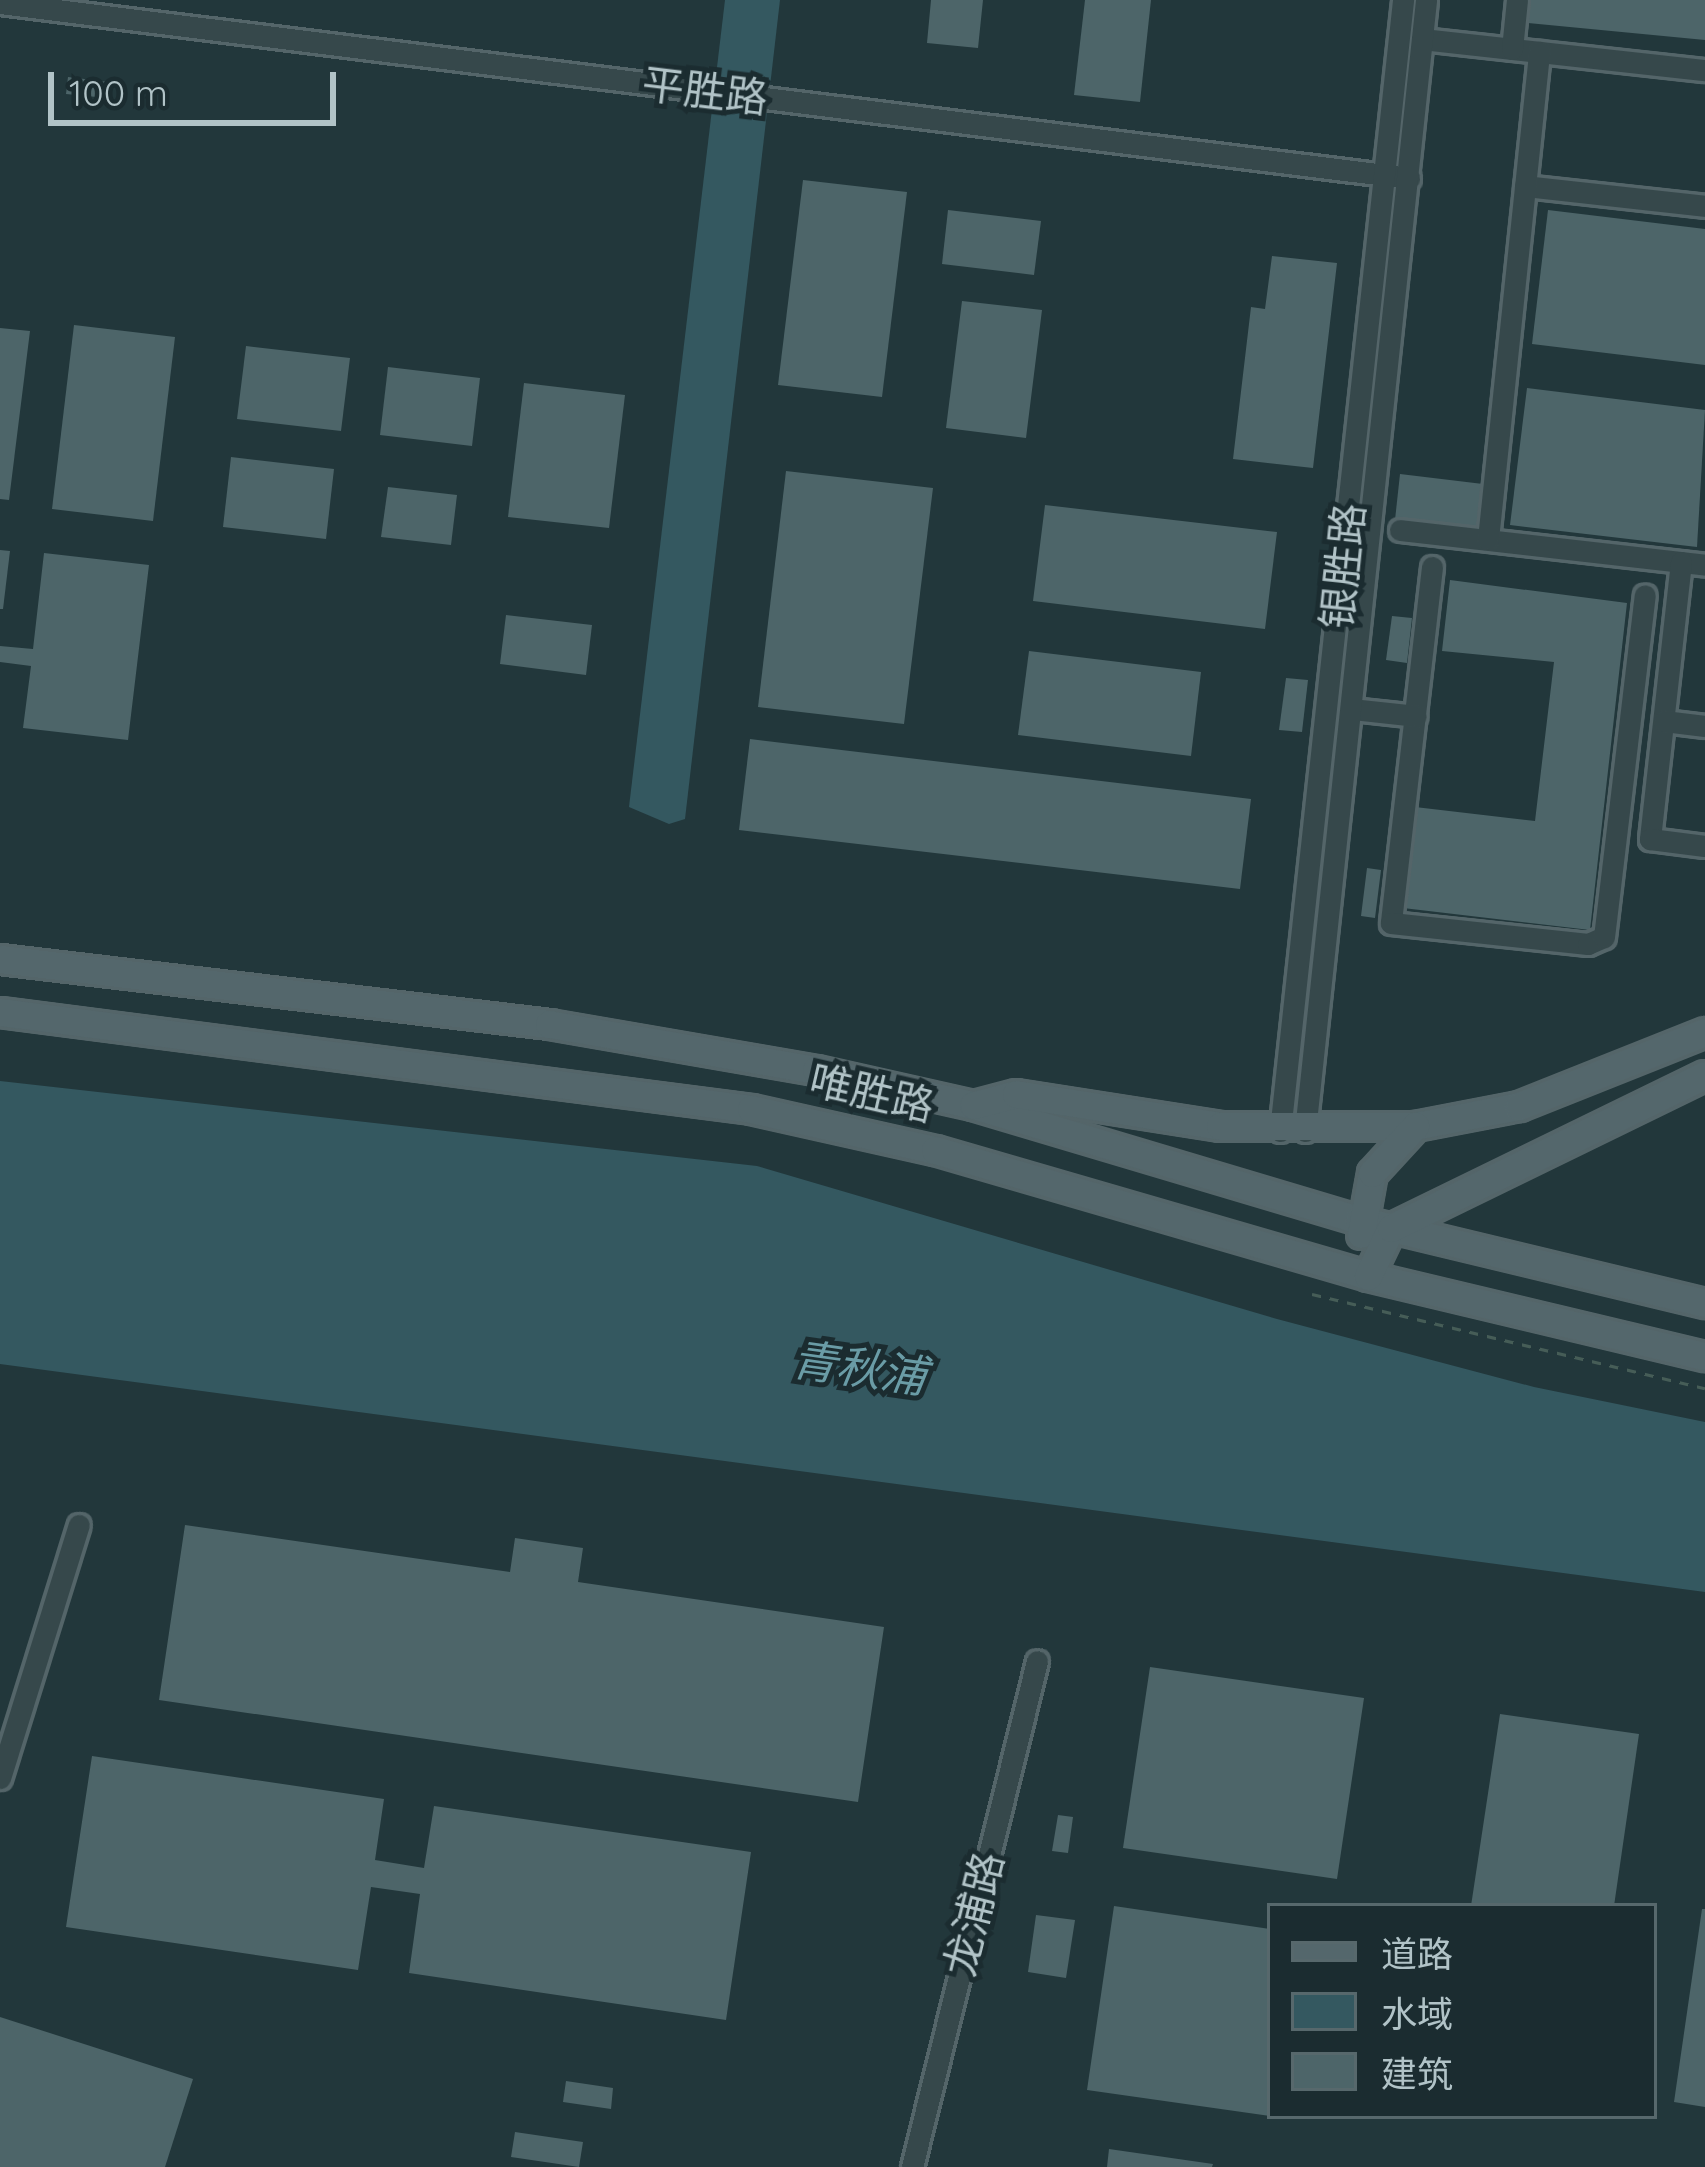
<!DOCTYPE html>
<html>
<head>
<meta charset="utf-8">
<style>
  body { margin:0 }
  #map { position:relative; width:1705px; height:2167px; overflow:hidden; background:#22373b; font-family:Quicksand,"Noto Sans SC",sans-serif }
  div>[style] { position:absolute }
  .water>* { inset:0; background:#345860 }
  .building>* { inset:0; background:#4d6569 }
  .path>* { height:3px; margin-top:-1.5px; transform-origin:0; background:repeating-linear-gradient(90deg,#465d57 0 9px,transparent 0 18px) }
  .roads { filter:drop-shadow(3px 0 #546569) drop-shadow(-3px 0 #546569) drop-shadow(0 3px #546569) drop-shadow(0 -3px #546569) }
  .minor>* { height:21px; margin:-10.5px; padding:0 10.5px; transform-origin:10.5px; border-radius:10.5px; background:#36484b }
  .major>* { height:27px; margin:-13.5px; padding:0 13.5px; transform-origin:13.5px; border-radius:13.5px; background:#54676c }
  span { translate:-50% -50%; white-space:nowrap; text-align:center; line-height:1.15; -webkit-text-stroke:10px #1b2c30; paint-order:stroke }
  .street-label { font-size:42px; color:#b1c3c7 }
  .water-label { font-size:45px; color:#6a9ca6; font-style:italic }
  .legend { position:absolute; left:1267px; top:1903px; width:390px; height:216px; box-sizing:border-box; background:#1b2c30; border:3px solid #57686c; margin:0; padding:15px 21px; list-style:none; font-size:36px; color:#b1c3c7 }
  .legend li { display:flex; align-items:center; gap:24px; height:60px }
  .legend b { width:60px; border:3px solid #57686c }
  .scale { position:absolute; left:48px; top:72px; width:288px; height:54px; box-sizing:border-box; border:6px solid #b1c3c7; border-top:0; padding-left:15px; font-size:36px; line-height:42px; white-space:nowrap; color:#b1c3c7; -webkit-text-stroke:9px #1b2c30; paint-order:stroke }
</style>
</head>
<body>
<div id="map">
  <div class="water">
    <div style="clip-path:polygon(725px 0,780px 0,685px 819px,669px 824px,629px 807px)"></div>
    <div style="clip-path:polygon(0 1081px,757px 1166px,1277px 1319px,1534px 1387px,1705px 1422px,1705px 1592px,0 1364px)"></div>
  </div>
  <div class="building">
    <div style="clip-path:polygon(931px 0,983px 0,978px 48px,927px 43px)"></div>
    <div style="clip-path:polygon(1085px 0,1151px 0,1140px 102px,1074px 95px)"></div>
    <div style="clip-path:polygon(1530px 0,1705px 0,1705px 40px,1528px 23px)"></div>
    <div style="clip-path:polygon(68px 77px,109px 82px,107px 98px,66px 94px)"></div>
    <div style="clip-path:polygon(803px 180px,907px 192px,882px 397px,778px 385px)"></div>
    <div style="clip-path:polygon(948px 210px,1041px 221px,1034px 275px,942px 264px)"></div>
    <div style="clip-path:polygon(1548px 210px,1705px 229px,1705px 365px,1532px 344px)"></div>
    <div style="clip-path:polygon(1272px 256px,1337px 263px,1313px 468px,1233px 459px,1251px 307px,1265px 309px)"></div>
    <div style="clip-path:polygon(962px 301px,1042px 310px,1026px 438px,946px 428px)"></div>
    <div style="clip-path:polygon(74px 325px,175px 337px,153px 521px,52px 509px)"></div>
    <div style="clip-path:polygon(0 328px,30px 331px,9px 500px,0 499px)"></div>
    <div style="clip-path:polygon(246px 346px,350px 358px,341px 431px,237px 419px)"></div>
    <div style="clip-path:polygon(388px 367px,480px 378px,472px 446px,380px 435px)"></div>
    <div style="clip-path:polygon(524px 383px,625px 395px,609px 528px,508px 517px)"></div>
    <div style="clip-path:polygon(1527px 388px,1705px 410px,1697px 547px,1510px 525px)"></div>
    <div style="clip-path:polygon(231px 457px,334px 469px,326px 539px,223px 527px)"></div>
    <div style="clip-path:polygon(786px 471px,933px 488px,904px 724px,758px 707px)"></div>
    <div style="clip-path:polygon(1400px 474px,1483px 484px,1478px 530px,1395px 520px)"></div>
    <div style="clip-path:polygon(388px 487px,457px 495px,451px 545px,381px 537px)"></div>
    <div style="clip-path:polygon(1045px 505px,1277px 532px,1265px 629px,1033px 601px)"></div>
    <div style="clip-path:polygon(0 550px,10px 551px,3px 609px,0 609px)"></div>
    <div style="clip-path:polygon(44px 553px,149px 565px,128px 740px,23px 728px,31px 666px,0 662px,0 646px,33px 649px)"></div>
    <div style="clip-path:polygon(1450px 580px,1627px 603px,1590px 930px,1403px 908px,1415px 807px,1535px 821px,1554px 662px,1442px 651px)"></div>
    <div style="clip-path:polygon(506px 615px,592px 625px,586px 675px,500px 664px)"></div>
    <div style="clip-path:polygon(1392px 616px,1412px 618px,1407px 663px,1386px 660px)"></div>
    <div style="clip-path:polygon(1029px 651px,1201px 672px,1191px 756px,1018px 735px)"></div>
    <div style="clip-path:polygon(1286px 678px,1308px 680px,1302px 732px,1279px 730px)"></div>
    <div style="clip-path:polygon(750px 739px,1251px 799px,1240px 889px,739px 830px)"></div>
    <div style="clip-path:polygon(1367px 868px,1381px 870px,1375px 918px,1361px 916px)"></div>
    <div style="clip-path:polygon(185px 1525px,510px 1572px,515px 1538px,583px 1548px,578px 1582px,884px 1627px,858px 1802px,159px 1700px)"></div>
    <div style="clip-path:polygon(1150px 1667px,1364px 1698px,1337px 1879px,1123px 1848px)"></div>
    <div style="clip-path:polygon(1500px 1714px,1639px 1734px,1614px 1906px,1471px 1906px)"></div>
    <div style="clip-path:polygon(92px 1756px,384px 1799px,375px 1860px,424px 1868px,434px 1806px,751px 1852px,726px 2020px,409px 1973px,420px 1894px,371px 1887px,358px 1970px,66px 1927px)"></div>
    <div style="clip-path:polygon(1058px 1815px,1073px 1817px,1068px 1853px,1052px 1851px)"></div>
    <div style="clip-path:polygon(1114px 1906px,1270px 1929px,1270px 2116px,1087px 2090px)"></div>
    <div style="clip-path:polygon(1702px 1909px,1705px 1909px,1705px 2107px,1674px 2102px)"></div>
    <div style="clip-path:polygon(1036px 1915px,1075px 1920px,1066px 1978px,1028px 1972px)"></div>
    <div style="clip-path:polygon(0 2017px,193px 2079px,165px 2167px,0 2167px)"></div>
    <div style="clip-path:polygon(566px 2081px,613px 2088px,611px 2109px,563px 2102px)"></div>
    <div style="clip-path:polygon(515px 2132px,583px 2142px,579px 2167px,511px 2157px)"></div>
    <div style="clip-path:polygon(1109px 2149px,1213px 2164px,1212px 2167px,1107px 2167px)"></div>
  </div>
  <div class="path">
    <div style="left:1312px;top:1294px;width:404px;rotate:13.5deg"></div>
  </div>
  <div class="roads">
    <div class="minor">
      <div style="left:0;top:3px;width:1420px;rotate:7.08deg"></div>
      <div style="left:1422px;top:39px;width:285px;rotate:6.3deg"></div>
      <div style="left:1512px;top:49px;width:49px;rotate:-84.2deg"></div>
      <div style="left:1525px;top:186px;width:181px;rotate:6.3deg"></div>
      <div style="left:1400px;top:530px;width:307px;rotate:6.5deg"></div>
      <div style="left:1488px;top:539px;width:490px;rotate:-84deg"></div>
      <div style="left:1681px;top:562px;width:279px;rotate:96.4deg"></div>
      <div style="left:1650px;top:839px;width:55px;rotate:7.3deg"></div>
      <div style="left:1432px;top:567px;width:358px;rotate:96.6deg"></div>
      <div style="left:1391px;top:923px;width:198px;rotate:6.1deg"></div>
      <div style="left:1588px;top:944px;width:17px;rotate:-24deg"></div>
      <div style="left:1604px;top:937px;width:344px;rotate:-83.2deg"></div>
      <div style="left:1352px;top:709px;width:64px;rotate:6.2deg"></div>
      <div style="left:1664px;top:721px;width:41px;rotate:7deg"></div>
      <div style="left:1280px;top:1131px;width:1138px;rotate:-83.79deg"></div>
      <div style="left:1305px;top:1131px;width:1137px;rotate:-83.89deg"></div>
      <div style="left:0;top:1778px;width:265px;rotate:-72.7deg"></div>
      <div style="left:912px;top:2167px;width:521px;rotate:-76.12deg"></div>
    </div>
    <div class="major">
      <div style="left:0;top:959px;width:553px;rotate:6.75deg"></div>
      <div style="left:549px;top:1024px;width:271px;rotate:9.8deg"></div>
      <div style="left:816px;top:1070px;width:161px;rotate:12.6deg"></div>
      <div style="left:973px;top:1105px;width:403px;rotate:16.6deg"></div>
      <div style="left:1359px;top:1220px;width:356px;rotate:13.5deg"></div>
      <div style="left:0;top:1012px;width:757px;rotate:7.36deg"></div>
      <div style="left:751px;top:1109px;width:189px;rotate:12.6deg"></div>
      <div style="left:935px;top:1150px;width:451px;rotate:16.2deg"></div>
      <div style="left:1368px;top:1276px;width:346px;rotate:13.4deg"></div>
      <div style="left:974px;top:1105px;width:43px;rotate:-14.7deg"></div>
      <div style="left:1016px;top:1094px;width:206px;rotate:8.9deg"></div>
      <div style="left:1220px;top:1126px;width:195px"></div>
      <div style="left:1415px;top:1126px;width:106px;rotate:-10.9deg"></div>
      <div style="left:1519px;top:1106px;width:200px;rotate:-21.7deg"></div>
      <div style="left:1361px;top:1234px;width:62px;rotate:-79.8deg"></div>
      <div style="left:1372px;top:1173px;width:64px;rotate:-47.5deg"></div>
      <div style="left:1368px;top:1276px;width:53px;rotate:-64.4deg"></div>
      <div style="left:1391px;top:1228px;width:349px;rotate:-26deg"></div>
    </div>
  </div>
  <div class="street-label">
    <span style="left:705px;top:91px;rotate:7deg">平胜路</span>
    <span style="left:1343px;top:566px;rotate:-84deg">银胜路</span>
    <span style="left:872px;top:1093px;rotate:13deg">唯胜路</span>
    <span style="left:974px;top:1914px;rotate:-76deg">龙浦路</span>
  </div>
  <div class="water-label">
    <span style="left:859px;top:1368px;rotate:8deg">青秋浦</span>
  </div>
  <ul class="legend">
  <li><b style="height:15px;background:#54676c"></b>道路</li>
  <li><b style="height:33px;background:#345860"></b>水域</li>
  <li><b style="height:33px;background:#4d6569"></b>建筑</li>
  </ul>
  <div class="scale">100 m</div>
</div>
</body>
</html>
